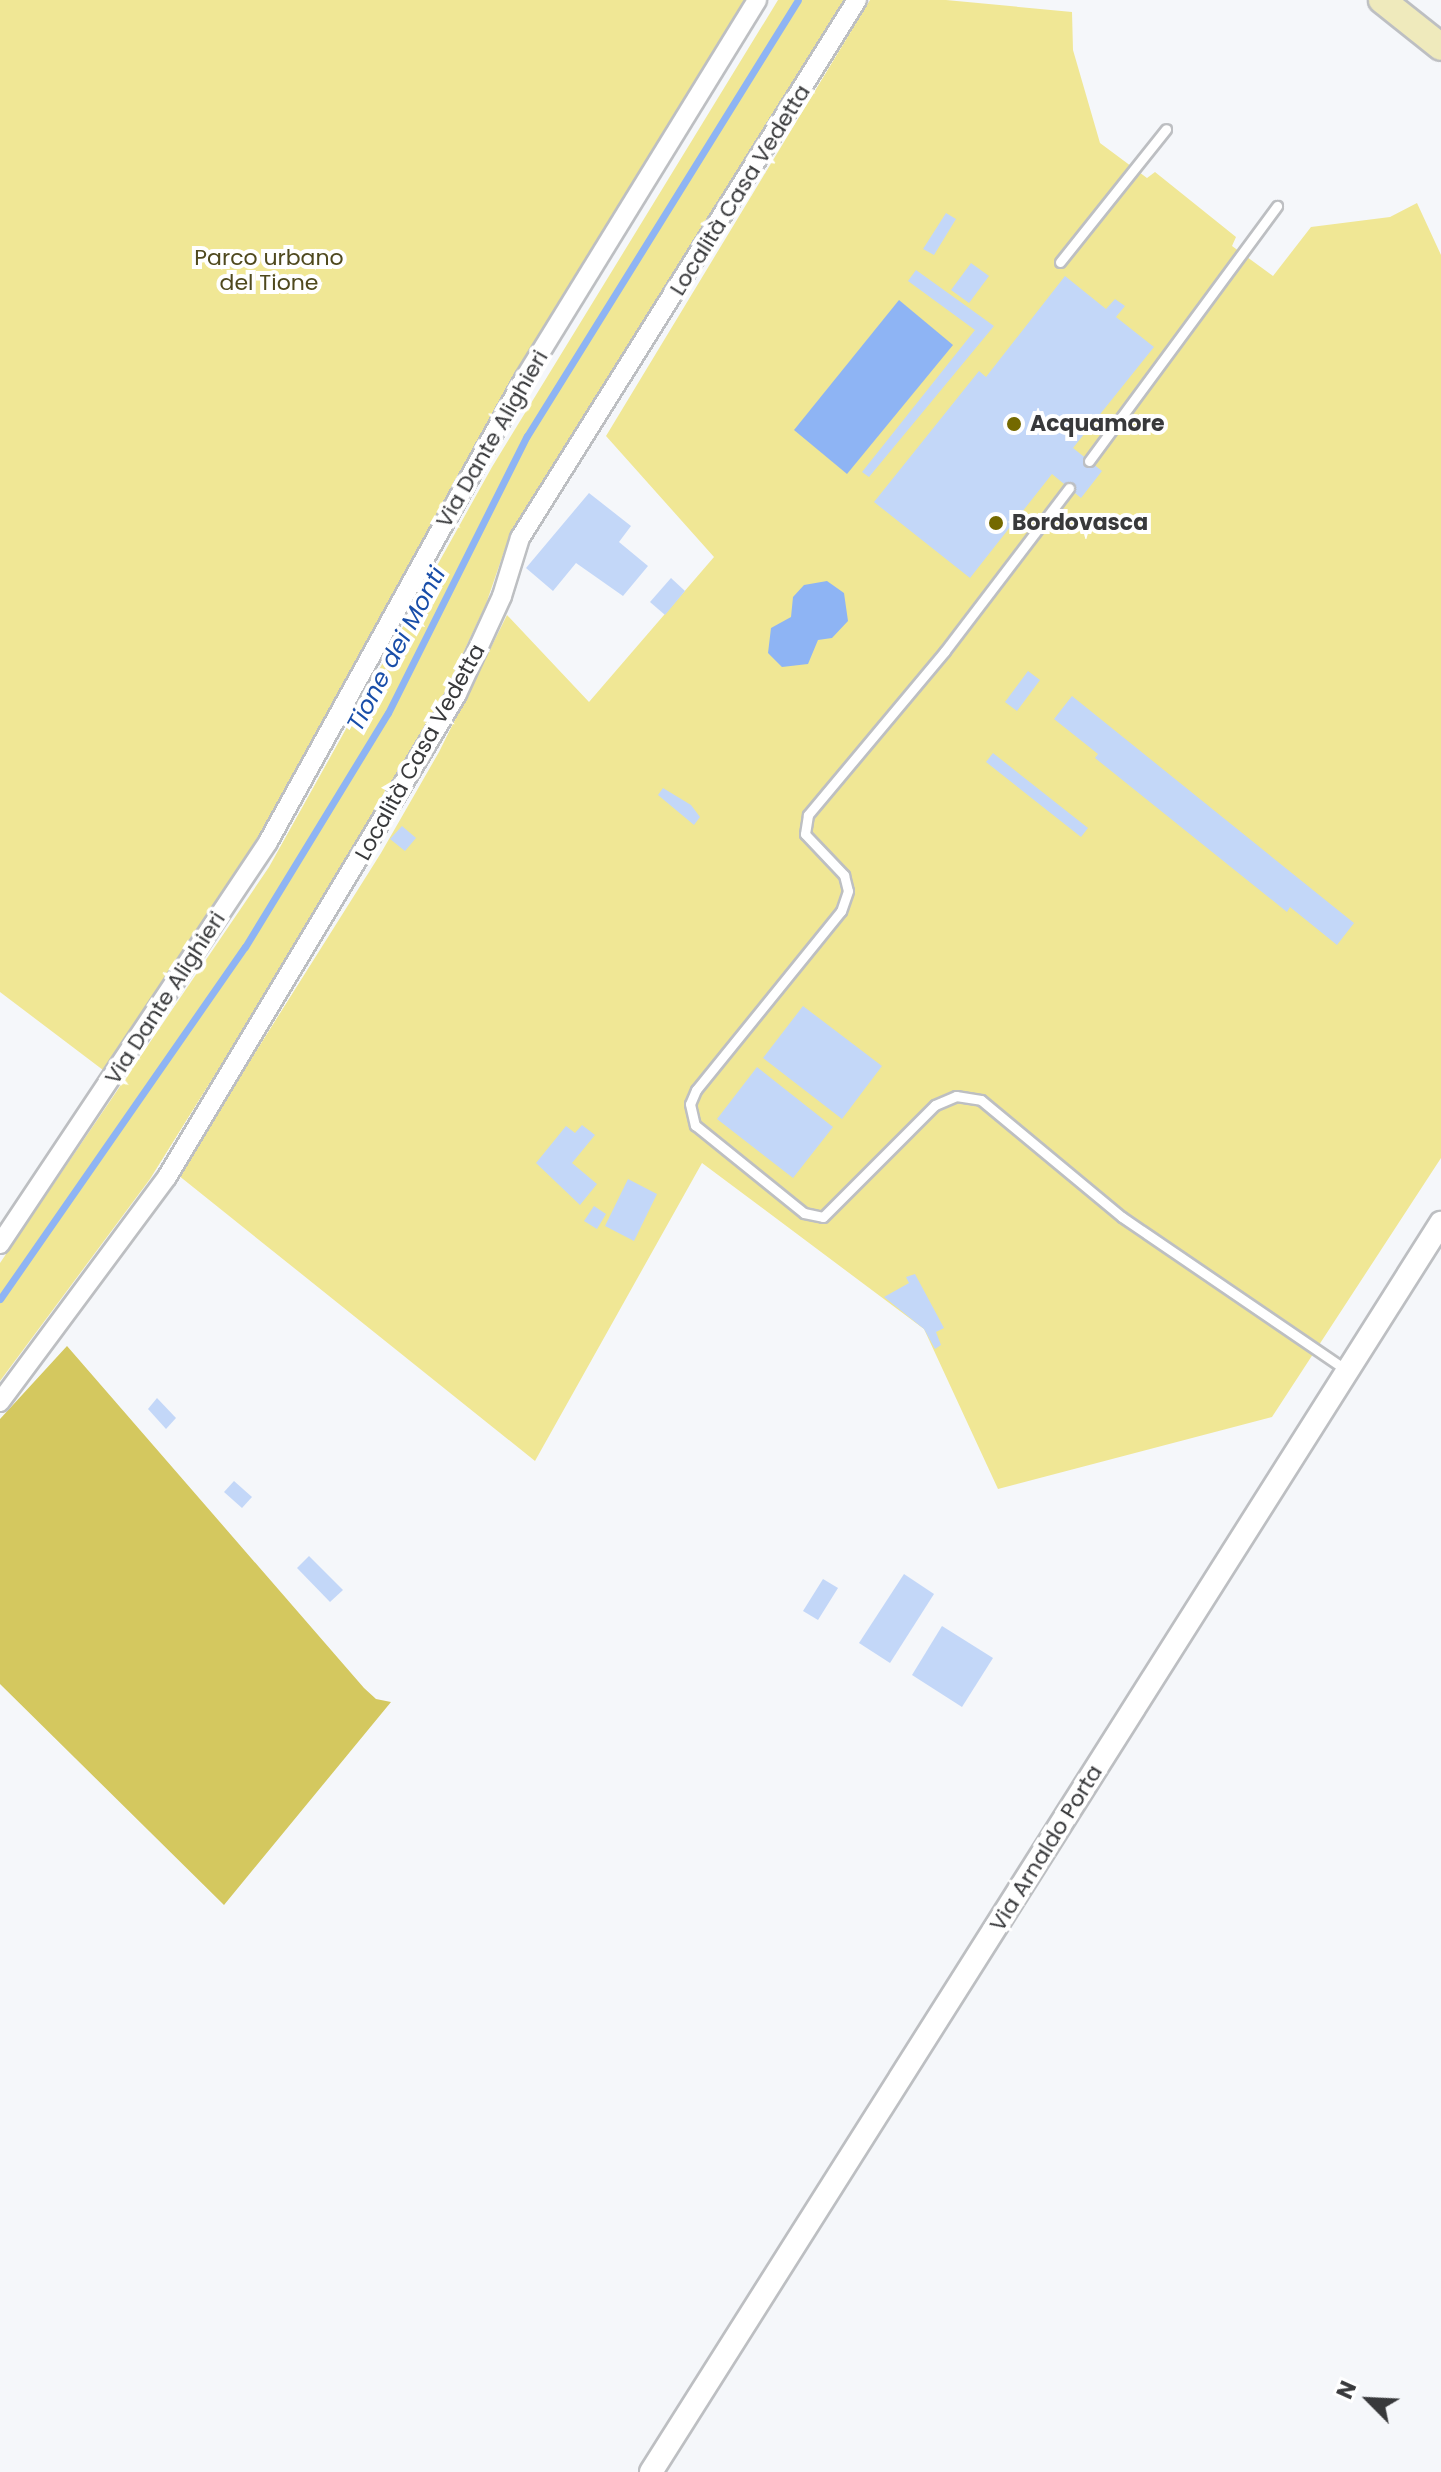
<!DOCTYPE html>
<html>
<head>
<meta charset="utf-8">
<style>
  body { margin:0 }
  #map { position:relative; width:1441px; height:2472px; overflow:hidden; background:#f5f7fa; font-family:Poppins,sans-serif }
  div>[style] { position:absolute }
  .green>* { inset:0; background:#f0e795 }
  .forest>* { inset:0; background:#d4c85f }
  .water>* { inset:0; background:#8eb4f4 }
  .stream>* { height:7px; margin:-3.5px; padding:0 3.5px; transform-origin:3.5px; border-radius:3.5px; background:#8eb4f4 }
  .building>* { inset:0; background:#c3d7f8 }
  .roads { filter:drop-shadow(2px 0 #bdbfc2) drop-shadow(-2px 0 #bdbfc2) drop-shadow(0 2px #bdbfc2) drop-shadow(0 -2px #bdbfc2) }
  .service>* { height:9px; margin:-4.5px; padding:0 4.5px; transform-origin:4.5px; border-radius:4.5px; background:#fff }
  .minor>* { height:18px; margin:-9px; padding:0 9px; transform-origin:9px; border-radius:9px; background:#fff }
  .tertiary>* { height:22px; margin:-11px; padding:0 11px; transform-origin:11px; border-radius:11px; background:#fff }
  .secondary>* { height:26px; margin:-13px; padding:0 13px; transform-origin:13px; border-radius:13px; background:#efeabc }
  .dots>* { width:22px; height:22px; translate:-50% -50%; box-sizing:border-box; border:4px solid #fff; border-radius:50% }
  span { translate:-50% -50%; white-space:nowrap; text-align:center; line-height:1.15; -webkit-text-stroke:8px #fff; paint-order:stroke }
  .street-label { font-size:22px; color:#38393b }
  .park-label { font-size:22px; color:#4f491e }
  .poi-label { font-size:22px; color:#38393b; font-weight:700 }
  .left { translate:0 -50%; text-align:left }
  .water-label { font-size:24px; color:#194ea9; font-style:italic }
  .north { position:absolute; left:1329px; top:2360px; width:80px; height:80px; -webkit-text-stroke:6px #fff; paint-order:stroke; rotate:294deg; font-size:22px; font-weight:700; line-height:32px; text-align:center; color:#38393b }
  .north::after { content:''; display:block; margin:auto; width:28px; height:36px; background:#38393b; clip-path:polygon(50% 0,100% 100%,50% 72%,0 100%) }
</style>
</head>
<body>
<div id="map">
  <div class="green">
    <div style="clip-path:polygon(0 0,751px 0,460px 475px,343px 696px,245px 858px,103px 1070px,0 992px)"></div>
    <div style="clip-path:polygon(778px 0,845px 0,508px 540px,486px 604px,441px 700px,354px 851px,150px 1179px,0 1381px,0 1263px,269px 867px,492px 467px)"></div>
    <div style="clip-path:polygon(870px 0,946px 0,1072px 12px,1073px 50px,1100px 143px,1147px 178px,1155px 172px,1236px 237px,1232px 246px,1273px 276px,1311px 227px,1390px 217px,1417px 203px,1441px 255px,1441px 1158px,1272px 1417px,998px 1489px,924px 1329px,702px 1163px,535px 1461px,178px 1175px,381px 853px,439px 752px,507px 615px,589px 702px,714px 557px,606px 436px)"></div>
  </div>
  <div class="forest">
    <div style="clip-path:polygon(67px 1346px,364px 1688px,376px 1699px,391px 1702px,224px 1905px,0 1684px,0 1419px)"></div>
  </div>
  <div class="water">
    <div style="clip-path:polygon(899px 300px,953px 345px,847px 474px,794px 430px)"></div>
    <div style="clip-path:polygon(827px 581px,844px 593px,848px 621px,832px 638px,818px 640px,808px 664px,782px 667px,768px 653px,771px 628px,791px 617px,793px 597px,804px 585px)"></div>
  </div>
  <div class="stream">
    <div style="left:0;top:1299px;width:429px;rotate:-55.2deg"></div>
    <div style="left:245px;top:947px;width:274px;rotate:-58.6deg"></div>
    <div style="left:388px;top:713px;width:310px;rotate:-63.4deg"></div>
    <div style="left:527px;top:436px;width:513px;rotate:-58.14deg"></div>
  </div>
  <div class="building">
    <div style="clip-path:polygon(946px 213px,956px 219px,934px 255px,923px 249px)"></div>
    <div style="clip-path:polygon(971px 263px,989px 276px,969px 303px,951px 290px)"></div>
    <div style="clip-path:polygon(916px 270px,994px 326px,869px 477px,862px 472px,975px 330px,908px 281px)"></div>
    <div style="clip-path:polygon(1065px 276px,1106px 309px,1115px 299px,1125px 306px,1116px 317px,1154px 347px,1073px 448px,1102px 471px,1081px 498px,1052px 474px,970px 578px,874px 502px,979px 371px,986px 377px)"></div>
    <div style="clip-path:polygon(589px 493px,631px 526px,619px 542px,648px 566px,623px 596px,576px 563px,553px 591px,526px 568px)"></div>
    <div style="clip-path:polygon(671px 578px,685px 591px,665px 615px,650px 602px)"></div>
    <div style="clip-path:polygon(1028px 671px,1040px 680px,1017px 711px,1005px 702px)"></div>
    <div style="clip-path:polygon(1072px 696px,1354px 923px,1337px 945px,1290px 907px,1287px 912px,1095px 758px,1098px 754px,1054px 719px)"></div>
    <div style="clip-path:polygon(993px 753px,1088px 828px,1081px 837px,986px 762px)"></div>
    <div style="clip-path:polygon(663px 788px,691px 805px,700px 817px,694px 825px,658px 795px)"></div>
    <div style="clip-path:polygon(402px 826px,416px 838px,405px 851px,390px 839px)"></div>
    <div style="clip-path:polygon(803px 1006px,882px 1066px,842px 1119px,763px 1058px)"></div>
    <div style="clip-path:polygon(757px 1067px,833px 1127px,793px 1178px,717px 1119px)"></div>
    <div style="clip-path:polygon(582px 1125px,595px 1135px,572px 1163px,597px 1184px,580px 1205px,536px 1163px,566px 1126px,575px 1133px)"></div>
    <div style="clip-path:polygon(628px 1179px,657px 1194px,634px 1241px,605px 1226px)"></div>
    <div style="clip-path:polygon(594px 1206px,606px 1214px,597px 1229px,584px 1221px)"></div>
    <div style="clip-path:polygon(915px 1274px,944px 1328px,936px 1332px,941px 1345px,935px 1349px,924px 1329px,884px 1297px,909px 1283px,906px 1277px)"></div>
    <div style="clip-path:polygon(157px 1398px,176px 1418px,166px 1429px,148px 1409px)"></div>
    <div style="clip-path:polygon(234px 1481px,252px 1497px,242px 1508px,224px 1492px)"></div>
    <div style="clip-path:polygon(309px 1556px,343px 1590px,330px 1602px,297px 1568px)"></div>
    <div style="clip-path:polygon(904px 1574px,934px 1594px,890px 1663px,859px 1643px)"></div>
    <div style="clip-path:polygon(823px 1579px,838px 1588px,818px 1620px,803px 1611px)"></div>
    <div style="clip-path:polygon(942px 1626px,993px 1658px,962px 1707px,912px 1675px)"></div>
  </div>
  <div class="roads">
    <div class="service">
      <div style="left:1060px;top:262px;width:170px;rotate:-51.4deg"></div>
      <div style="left:1089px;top:461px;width:317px;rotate:-53.6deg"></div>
      <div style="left:1069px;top:488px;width:205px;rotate:127.3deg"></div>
      <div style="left:945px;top:651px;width:214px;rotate:129.9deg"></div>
      <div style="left:808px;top:815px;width:19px;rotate:99deg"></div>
      <div style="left:805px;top:834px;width:57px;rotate:46.4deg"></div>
      <div style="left:844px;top:875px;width:16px;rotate:76deg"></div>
      <div style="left:848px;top:891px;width:21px;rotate:109deg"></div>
      <div style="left:841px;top:911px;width:230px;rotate:129deg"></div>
      <div style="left:696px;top:1090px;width:15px;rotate:113deg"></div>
      <div style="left:690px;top:1104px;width:22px;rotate:77deg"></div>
      <div style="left:695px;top:1125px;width:140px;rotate:38.9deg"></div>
      <div style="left:804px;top:1213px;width:19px;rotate:12deg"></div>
      <div style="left:823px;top:1217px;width:158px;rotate:-45deg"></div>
      <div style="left:935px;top:1105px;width:23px;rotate:-23deg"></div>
      <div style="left:956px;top:1096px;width:25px;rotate:9deg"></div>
      <div style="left:981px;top:1100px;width:183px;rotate:39.7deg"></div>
      <div style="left:1122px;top:1217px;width:271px;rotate:34.3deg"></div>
    </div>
    <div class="minor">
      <div style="left:0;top:1244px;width:483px;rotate:-56.3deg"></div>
      <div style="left:268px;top:842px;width:529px;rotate:-61.06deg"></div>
      <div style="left:524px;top:379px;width:445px;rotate:-58.4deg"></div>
      <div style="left:0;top:1402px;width:280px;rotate:-53.4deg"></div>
      <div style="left:167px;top:1177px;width:563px;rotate:-59.02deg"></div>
      <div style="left:457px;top:694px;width:108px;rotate:-65.3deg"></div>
      <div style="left:502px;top:596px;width:61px;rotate:-72.8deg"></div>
      <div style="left:520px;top:538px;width:635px;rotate:-57.94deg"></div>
    </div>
    <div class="tertiary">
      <div style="left:651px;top:2472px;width:1478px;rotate:-57.69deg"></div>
    </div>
    <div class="secondary">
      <div style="left:1382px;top:0;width:75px;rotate:38.5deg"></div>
    </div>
  </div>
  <div class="dots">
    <div style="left:1014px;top:424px;background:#746900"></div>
    <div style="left:996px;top:523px;background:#746900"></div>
  </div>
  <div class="street-label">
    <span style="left:740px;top:190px;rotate:-58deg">Località Casa Vedetta</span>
    <span style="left:492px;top:439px;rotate:-60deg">Via Dante Alighieri</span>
    <span style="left:420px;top:752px;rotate:-61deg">Località Casa Vedetta</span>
    <span style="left:165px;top:998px;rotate:-57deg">Via Dante Alighieri</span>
    <span style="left:1046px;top:1848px;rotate:-58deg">Via Arnaldo Porta</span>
  </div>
  <div class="park-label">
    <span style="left:269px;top:270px">Parco urbano<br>del Tione</span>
  </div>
  <div class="poi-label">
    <span class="left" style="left:1030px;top:424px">Acquamore</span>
    <span class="left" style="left:1012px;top:523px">Bordovasca</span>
  </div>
  <div class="water-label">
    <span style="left:396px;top:649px;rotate:-62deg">Tione dei Monti</span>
  </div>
  <div class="north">N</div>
</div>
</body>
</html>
